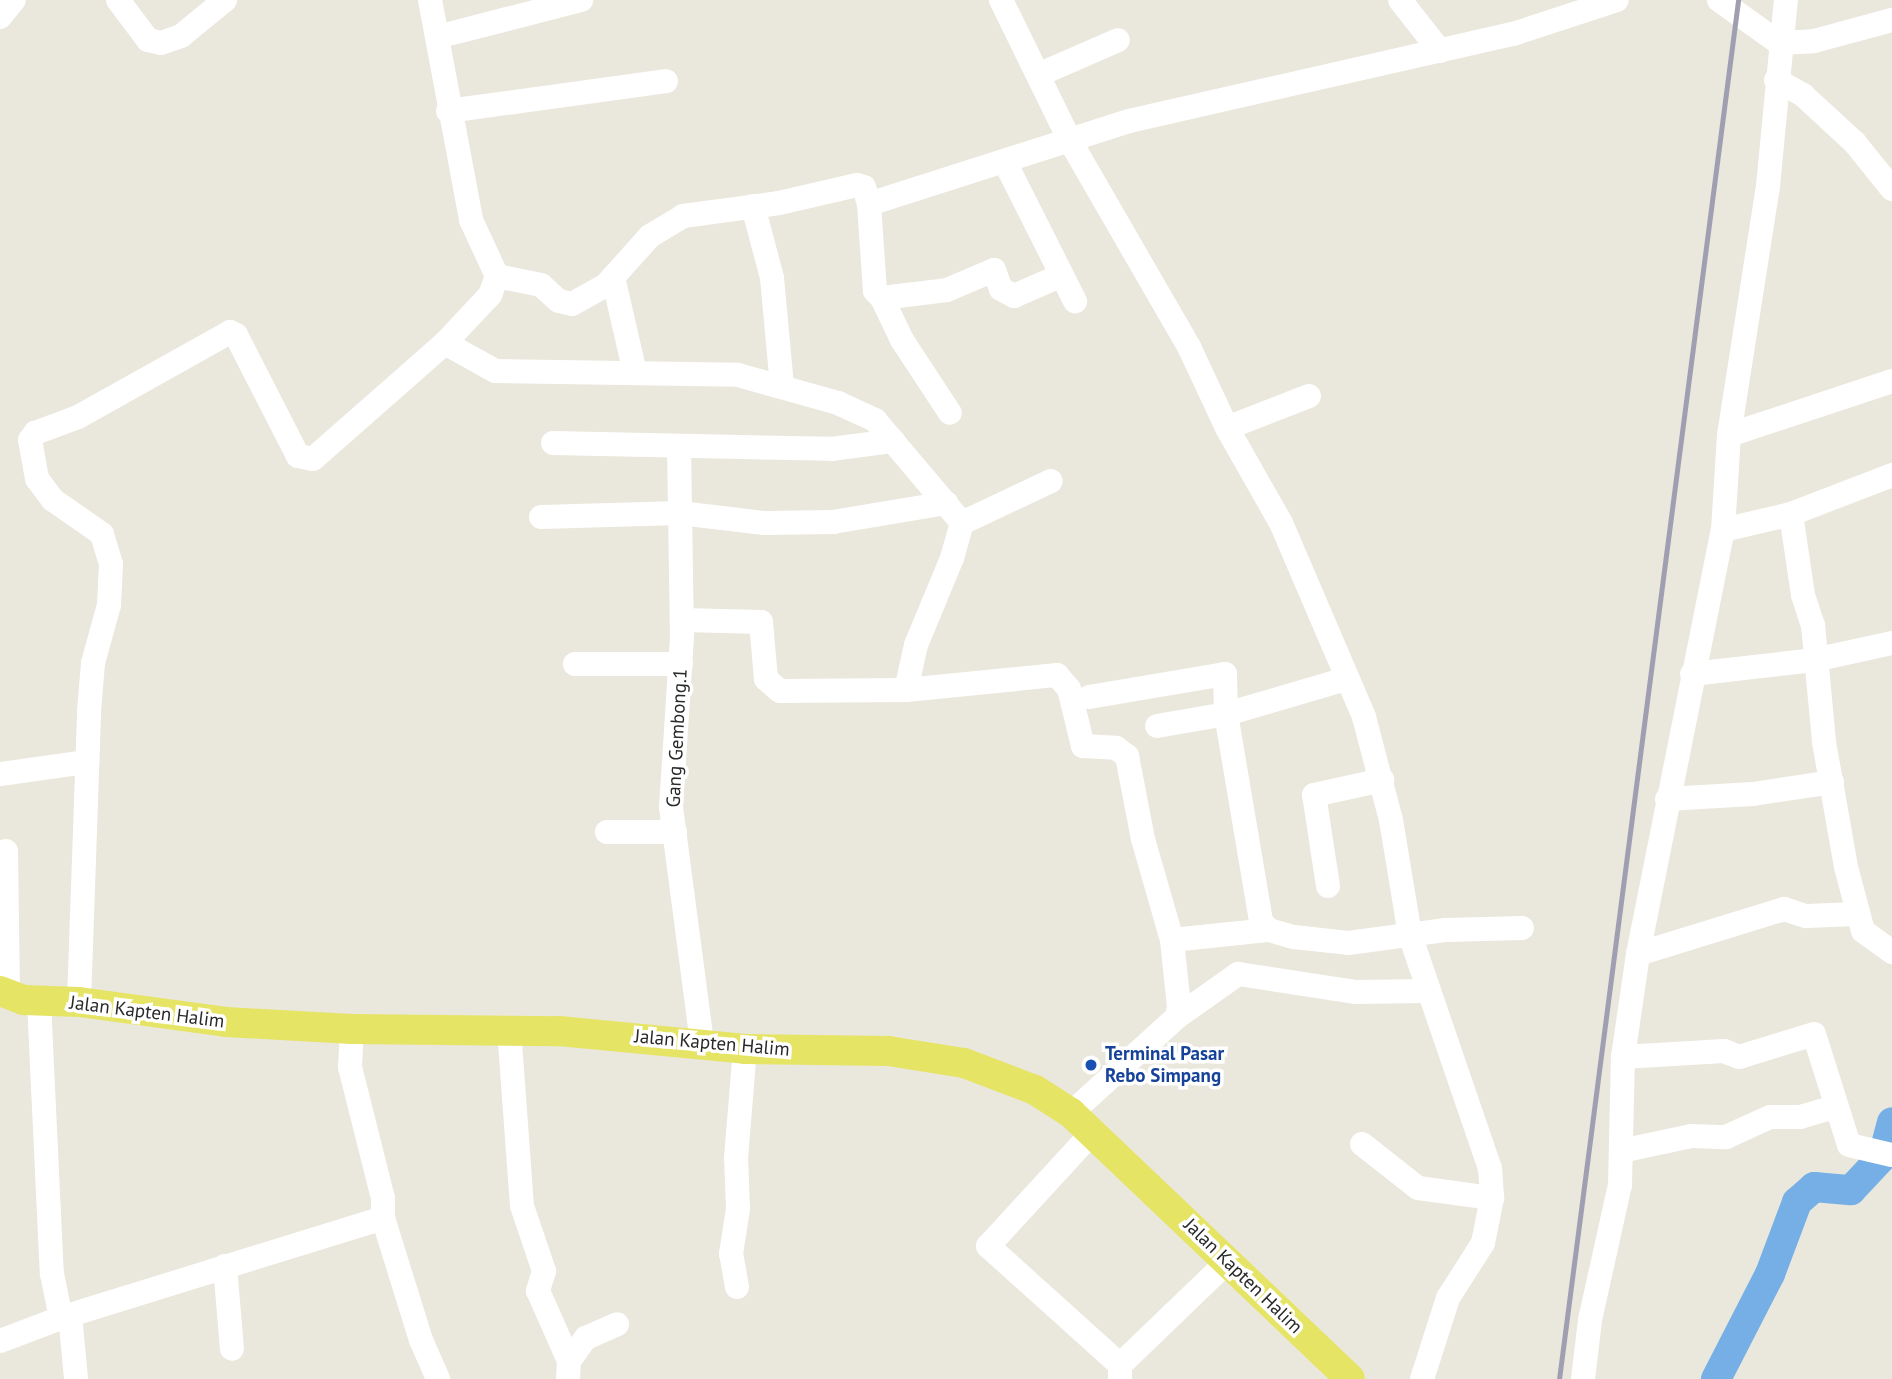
<!DOCTYPE html>
<html>
<head>
<meta charset="utf-8">
<style>
  body { margin:0 }
  #map { position:relative; width:1892px; height:1379px; overflow:hidden; background:#eae7dc; font-family:"PT Sans",sans-serif }
  div>[style] { position:absolute }
  .river>* { height:30px; margin:-15px; padding:0 15px; transform-origin:15px; border-radius:15px; background:#75afe6 }
  .minor>* { height:24px; margin:-12px; padding:0 12px; transform-origin:12px; border-radius:12px; background:#fff }
  .major>* { height:30px; margin:-15px; padding:0 15px; transform-origin:15px; border-radius:15px; background:#e6e465 }
  .rail>* { height:5px; margin:-2.5px; padding:0 2.5px; transform-origin:2.5px; border-radius:2.5px; background:#a09fb2 }
  .dots>* { width:19px; height:19px; translate:-50% -50%; box-sizing:border-box; border:4px solid #fff; border-radius:50% }
  span { translate:-50% -50%; white-space:nowrap; text-align:center; line-height:1.15; -webkit-text-stroke:7px #fff; paint-order:stroke }
  .street-label { font-size:19px; color:#292929 }
  .transit-label { font-size:19px; color:#164399; font-weight:700 }
  .left { translate:0 -50%; text-align:left }
</style>
</head>
<body>
<div id="map">
  <div class="river">
    <div style="left:1716px;top:1379px;width:118px;rotate:-62.8deg"></div>
    <div style="left:1770px;top:1274px;width:77px;rotate:-69.4deg"></div>
    <div style="left:1797px;top:1202px;width:23px;rotate:-41deg"></div>
    <div style="left:1814px;top:1187px;width:37px;rotate:5deg"></div>
    <div style="left:1851px;top:1190px;width:47px;rotate:-46.7deg"></div>
    <div style="left:1883px;top:1156px;width:35px;rotate:-75deg"></div>
  </div>
  <div class="minor">
    <div style="left:118px;top:0;width:50px;rotate:53.1deg"></div>
    <div style="left:148px;top:40px;width:13px;rotate:13deg"></div>
    <div style="left:161px;top:43px;width:21px;rotate:-19deg"></div>
    <div style="left:181px;top:36px;width:57px;rotate:-39.3deg"></div>
    <div style="left:430px;top:0;width:224px;rotate:79.4deg"></div>
    <div style="left:471px;top:220px;width:62px;rotate:65.1deg"></div>
    <div style="left:497px;top:276px;width:20px;rotate:110deg"></div>
    <div style="left:490px;top:295px;width:66px;rotate:133.2deg"></div>
    <div style="left:445px;top:343px;width:57px;rotate:29.2deg"></div>
    <div style="left:495px;top:371px;width:243px;rotate:0.9deg"></div>
    <div style="left:738px;top:375px;width:104px;rotate:15.6deg"></div>
    <div style="left:838px;top:403px;width:41px;rotate:24.7deg"></div>
    <div style="left:875px;top:420px;width:135px;rotate:49.8deg"></div>
    <div style="left:962px;top:523px;width:36px;rotate:106deg"></div>
    <div style="left:952px;top:558px;width:94px;rotate:112.5deg"></div>
    <div style="left:916px;top:645px;width:46px;rotate:102.5deg"></div>
    <div style="left:1001px;top:0;width:155px;rotate:63.9deg"></div>
    <div style="left:1069px;top:139px;width:242px;rotate:60deg"></div>
    <div style="left:1190px;top:349px;width:87px;rotate:64.9deg"></div>
    <div style="left:1227px;top:428px;width:109px;rotate:60.4deg"></div>
    <div style="left:1281px;top:523px;width:211px;rotate:66.8deg"></div>
    <div style="left:1364px;top:717px;width:106px;rotate:75.3deg"></div>
    <div style="left:1391px;top:820px;width:117px;rotate:80.6deg"></div>
    <div style="left:1410px;top:935px;width:246px;rotate:71.1deg"></div>
    <div style="left:1490px;top:1168px;width:30px;rotate:86deg"></div>
    <div style="left:1492px;top:1198px;width:46px;rotate:101.3deg"></div>
    <div style="left:1483px;top:1243px;width:65px;rotate:122.5deg"></div>
    <div style="left:1448px;top:1298px;width:85px;rotate:107.8deg"></div>
    <div style="left:1400px;top:0;width:65px;rotate:51.9deg"></div>
    <div style="left:1719px;top:0;width:74px;rotate:35.6deg"></div>
    <div style="left:1779px;top:43px;width:35px;rotate:-3deg"></div>
    <div style="left:1814px;top:41px;width:81px;rotate:-15.1deg"></div>
    <div style="left:0;top:17px;width:22px;rotate:-51deg"></div>
    <div style="left:437px;top:37px;width:149px;rotate:-14.4deg"></div>
    <div style="left:1038px;top:75px;width:87px;rotate:-23.6deg"></div>
    <div style="left:1776px;top:80px;width:31px;rotate:29deg"></div>
    <div style="left:1803px;top:95px;width:71px;rotate:42.7deg"></div>
    <div style="left:1855px;top:143px;width:59px;rotate:51.2deg"></div>
    <div style="left:448px;top:111px;width:220px;rotate:-7.8deg"></div>
    <div style="left:1005px;top:162px;width:156px;rotate:63.3deg"></div>
    <div style="left:869px;top:204px;width:87px;rotate:86.1deg"></div>
    <div style="left:875px;top:291px;width:10px;rotate:45deg"></div>
    <div style="left:882px;top:298px;width:65px;rotate:-7deg"></div>
    <div style="left:947px;top:290px;width:51px;rotate:-23.1deg"></div>
    <div style="left:994px;top:270px;width:20px;rotate:70deg"></div>
    <div style="left:1001px;top:289px;width:15px;rotate:28deg"></div>
    <div style="left:1014px;top:296px;width:50px;rotate:-23.5deg"></div>
    <div style="left:753px;top:206px;width:74px;rotate:75.2deg"></div>
    <div style="left:772px;top:278px;width:107px;rotate:84.7deg"></div>
    <div style="left:497px;top:276px;width:45px;rotate:11.6deg"></div>
    <div style="left:541px;top:285px;width:24px;rotate:42deg"></div>
    <div style="left:559px;top:301px;width:13px;rotate:13deg"></div>
    <div style="left:572px;top:304px;width:39px;rotate:-29deg"></div>
    <div style="left:606px;top:285px;width:66px;rotate:-48.1deg"></div>
    <div style="left:650px;top:236px;width:39px;rotate:-31deg"></div>
    <div style="left:683px;top:216px;width:97px;rotate:-7.7deg"></div>
    <div style="left:779px;top:203px;width:80px;rotate:-13deg"></div>
    <div style="left:857px;top:185px;width:7px;rotate:16deg"></div>
    <div style="left:864px;top:187px;width:18px;rotate:74deg"></div>
    <div style="left:869px;top:204px;width:273px;rotate:-17.7deg"></div>
    <div style="left:1129px;top:121px;width:394px;rotate:-12.8deg"></div>
    <div style="left:1513px;top:34px;width:109px;rotate:-18.1deg"></div>
    <div style="left:613px;top:277px;width:98px;rotate:77.1deg"></div>
    <div style="left:882px;top:298px;width:47px;rotate:64.5deg"></div>
    <div style="left:902px;top:340px;width:87px;rotate:56.7deg"></div>
    <div style="left:1227px;top:428px;width:88px;rotate:-21.3deg"></div>
    <div style="left:1729px;top:435px;width:172px;rotate:-18.3deg"></div>
    <div style="left:553px;top:443px;width:278px;rotate:1.2deg"></div>
    <div style="left:831px;top:449px;width:63px;rotate:-7.4deg"></div>
    <div style="left:679px;top:447px;width:190px;rotate:89.1deg"></div>
    <div style="left:682px;top:637px;width:170px;rotate:93.7deg"></div>
    <div style="left:671px;top:807px;width:239px;rotate:82.5deg"></div>
    <div style="left:1791px;top:514px;width:82px;rotate:81.6deg"></div>
    <div style="left:1803px;top:595px;width:32px;rotate:72deg"></div>
    <div style="left:1813px;top:625px;width:118px;rotate:84.6deg"></div>
    <div style="left:1824px;top:742px;width:127px;rotate:80deg"></div>
    <div style="left:1846px;top:867px;width:66px;rotate:75.1deg"></div>
    <div style="left:1863px;top:931px;width:36px;rotate:36deg"></div>
    <div style="left:541px;top:517px;width:139px;rotate:-1.6deg"></div>
    <div style="left:680px;top:513px;width:85px;rotate:6.8deg"></div>
    <div style="left:764px;top:523px;width:69px;rotate:-0.8deg"></div>
    <div style="left:833px;top:522px;width:115px;rotate:-9.5deg"></div>
    <div style="left:962px;top:523px;width:98px;rotate:-25.3deg"></div>
    <div style="left:1723px;top:530px;width:70px;rotate:-13.2deg"></div>
    <div style="left:1791px;top:514px;width:108px;rotate:-21.1deg"></div>
    <div style="left:682px;top:620px;width:79px;rotate:1.5deg"></div>
    <div style="left:761px;top:622px;width:57px;rotate:85deg"></div>
    <div style="left:766px;top:679px;width:18px;rotate:41deg"></div>
    <div style="left:780px;top:691px;width:126px;rotate:-0.5deg"></div>
    <div style="left:906px;top:690px;width:152px;rotate:-5.7deg"></div>
    <div style="left:1057px;top:675px;width:18px;rotate:49deg"></div>
    <div style="left:1069px;top:689px;width:59px;rotate:76.2deg"></div>
    <div style="left:1083px;top:746px;width:33px;rotate:3deg"></div>
    <div style="left:1116px;top:748px;width:14px;rotate:36deg"></div>
    <div style="left:1127px;top:756px;width:85px;rotate:79.1deg"></div>
    <div style="left:1143px;top:839px;width:105px;rotate:74deg"></div>
    <div style="left:1172px;top:940px;width:67px;rotate:84deg"></div>
    <div style="left:1179px;top:1007px;width:10px;rotate:101deg"></div>
    <div style="left:1177px;top:1017px;width:143px;rotate:137.8deg"></div>
    <div style="left:575px;top:664px;width:106px"></div>
    <div style="left:1692px;top:674px;width:123px;rotate:-6.5deg"></div>
    <div style="left:1814px;top:660px;width:80px;rotate:-12.3deg"></div>
    <div style="left:1346px;top:679px;width:125px;rotate:163.7deg"></div>
    <div style="left:1226px;top:714px;width:211px;rotate:80.4deg"></div>
    <div style="left:1261px;top:922px;width:11px;rotate:45deg"></div>
    <div style="left:1269px;top:930px;width:26px;rotate:16deg"></div>
    <div style="left:1294px;top:937px;width:54px;rotate:6.3deg"></div>
    <div style="left:1348px;top:943px;width:99px;rotate:-7.6deg"></div>
    <div style="left:1446px;top:930px;width:76px;rotate:-1.5deg"></div>
    <div style="left:1089px;top:697px;width:138px;rotate:-9.6deg"></div>
    <div style="left:1225px;top:674px;width:40px;rotate:88.6deg"></div>
    <div style="left:1226px;top:714px;width:70px;rotate:170.1deg"></div>
    <div style="left:0;top:774px;width:88px;rotate:-7.9deg"></div>
    <div style="left:1667px;top:799px;width:86px;rotate:-3.3deg"></div>
    <div style="left:1753px;top:794px;width:80px;rotate:-8.6deg"></div>
    <div style="left:607px;top:832px;width:68px"></div>
    <div style="left:6px;top:851px;width:143px;rotate:89.2deg"></div>
    <div style="left:1328px;top:886px;width:92px;rotate:-98.7deg"></div>
    <div style="left:1314px;top:795px;width:70px;rotate:-12.4deg"></div>
    <div style="left:1172px;top:940px;width:98px;rotate:-5.9deg"></div>
    <div style="left:1638px;top:954px;width:153px;rotate:-17.1deg"></div>
    <div style="left:1784px;top:909px;width:23px;rotate:18deg"></div>
    <div style="left:1806px;top:916px;width:51px;rotate:-2.2deg"></div>
    <div style="left:39px;top:1002px;width:272px;rotate:87.3deg"></div>
    <div style="left:52px;top:1274px;width:45px;rotate:78.4deg"></div>
    <div style="left:61px;top:1318px;width:9px;rotate:-18deg"></div>
    <div style="left:70px;top:1315px;width:64px;rotate:84.6deg"></div>
    <div style="left:79px;top:1002px;width:291px;rotate:-88deg"></div>
    <div style="left:89px;top:711px;width:48px;rotate:-85.2deg"></div>
    <div style="left:93px;top:663px;width:60px;rotate:-74.6deg"></div>
    <div style="left:109px;top:605px;width:41px;rotate:-87.2deg"></div>
    <div style="left:111px;top:564px;width:31px;rotate:-107deg"></div>
    <div style="left:102px;top:534px;width:60px;rotate:-145.2deg"></div>
    <div style="left:53px;top:500px;width:26px;rotate:-127deg"></div>
    <div style="left:37px;top:479px;width:40px;rotate:-100deg"></div>
    <div style="left:30px;top:440px;width:9px;rotate:-54deg"></div>
    <div style="left:35px;top:433px;width:46px;rotate:-20.4deg"></div>
    <div style="left:78px;top:417px;width:174px;rotate:-29.2deg"></div>
    <div style="left:230px;top:332px;width:7px;rotate:27deg"></div>
    <div style="left:236px;top:335px;width:136px;rotate:62.9deg"></div>
    <div style="left:298px;top:456px;width:15px;rotate:11deg"></div>
    <div style="left:313px;top:459px;width:176px;rotate:-41.3deg"></div>
    <div style="left:1177px;top:1017px;width:75px;rotate:-35.2deg"></div>
    <div style="left:1238px;top:974px;width:118px;rotate:8.7deg"></div>
    <div style="left:1355px;top:992px;width:73px;rotate:-0.8deg"></div>
    <div style="left:352px;top:1029px;width:38px;rotate:93deg"></div>
    <div style="left:350px;top:1067px;width:135px;rotate:75.9deg"></div>
    <div style="left:383px;top:1198px;width:20px;rotate:90deg"></div>
    <div style="left:383px;top:1218px;width:128px;rotate:72.7deg"></div>
    <div style="left:421px;top:1340px;width:43px;rotate:66.4deg"></div>
    <div style="left:509px;top:1029px;width:177px;rotate:85.8deg"></div>
    <div style="left:522px;top:1206px;width:69px;rotate:71.3deg"></div>
    <div style="left:544px;top:1271px;width:21px;rotate:107deg"></div>
    <div style="left:538px;top:1291px;width:77px;rotate:66.1deg"></div>
    <div style="left:569px;top:1361px;width:18px;rotate:93deg"></div>
    <div style="left:1623px;top:1057px;width:101px;rotate:-3.4deg"></div>
    <div style="left:1724px;top:1051px;width:16px;rotate:22deg"></div>
    <div style="left:1739px;top:1057px;width:78px;rotate:-17deg"></div>
    <div style="left:1814px;top:1034px;width:116px;rotate:72.5deg"></div>
    <div style="left:1849px;top:1145px;width:44px;rotate:13.1deg"></div>
    <div style="left:1093px;top:1132px;width:155px;rotate:132.6deg"></div>
    <div style="left:988px;top:1246px;width:178px;rotate:42deg"></div>
    <div style="left:1362px;top:1144px;width:71px;rotate:38.2deg"></div>
    <div style="left:1418px;top:1188px;width:75px;rotate:7.7deg"></div>
    <div style="left:1621px;top:1151px;width:72px;rotate:-12.1deg"></div>
    <div style="left:1691px;top:1136px;width:35px;rotate:2deg"></div>
    <div style="left:1726px;top:1137px;width:48px;rotate:-24.4deg"></div>
    <div style="left:1770px;top:1117px;width:30px"></div>
    <div style="left:1800px;top:1117px;width:36px;rotate:-16deg"></div>
    <div style="left:225px;top:1266px;width:83px;rotate:85.2deg"></div>
    <div style="left:737px;top:1287px;width:34px;rotate:-100deg"></div>
    <div style="left:731px;top:1254px;width:46px;rotate:-81.2deg"></div>
    <div style="left:738px;top:1209px;width:51px;rotate:-92.2deg"></div>
    <div style="left:736px;top:1158px;width:109px;rotate:-85.3deg"></div>
    <div style="left:70px;top:1315px;width:328px;rotate:-17.2deg"></div>
    <div style="left:0;top:1341px;width:65px;rotate:-20.7deg"></div>
    <div style="left:569px;top:1361px;width:29px;rotate:-54deg"></div>
    <div style="left:586px;top:1338px;width:34px;rotate:-24deg"></div>
    <div style="left:1120px;top:1379px;width:14px;rotate:-90deg"></div>
    <div style="left:1120px;top:1365px;width:150px;rotate:-43.9deg"></div>
    <div style="left:1583px;top:1379px;width:59px;rotate:-83.2deg"></div>
    <div style="left:1590px;top:1320px;width:138px;rotate:-77.5deg"></div>
    <div style="left:1620px;top:1185px;width:128px;rotate:-88.7deg"></div>
    <div style="left:1623px;top:1057px;width:104px;rotate:-81.7deg"></div>
    <div style="left:1638px;top:954px;width:432px;rotate:-78.7deg"></div>
    <div style="left:1723px;top:530px;width:95px;rotate:-86.4deg"></div>
    <div style="left:1729px;top:435px;width:252px;rotate:-81.1deg"></div>
    <div style="left:1768px;top:186px;width:187px;rotate:-84.5deg"></div>
  </div>
  <div class="major">
    <div style="left:0;top:991px;width:26px;rotate:21deg"></div>
    <div style="left:24px;top:1000px;width:55px;rotate:2.1deg"></div>
    <div style="left:79px;top:1002px;width:148px;rotate:7.7deg"></div>
    <div style="left:226px;top:1022px;width:126px;rotate:3.2deg"></div>
    <div style="left:352px;top:1029px;width:207px;rotate:0.6deg"></div>
    <div style="left:559px;top:1031px;width:187px;rotate:5.5deg"></div>
    <div style="left:745px;top:1049px;width:143px;rotate:0.8deg"></div>
    <div style="left:888px;top:1051px;width:77px;rotate:9deg"></div>
    <div style="left:964px;top:1063px;width:76px;rotate:20.8deg"></div>
    <div style="left:1035px;top:1090px;width:43px;rotate:32.6deg"></div>
    <div style="left:1071px;top:1113px;width:385px;rotate:43.6deg"></div>
  </div>
  <div class="rail">
    <div style="left:1559px;top:1379px;width:1391px;rotate:-82.6deg"></div>
  </div>
  <div class="dots">
    <div style="left:1091px;top:1065px;background:#1a4fb4"></div>
  </div>
  <div class="street-label">
    <span style="left:677px;top:738px;rotate:-87deg">Gang Gembong.1</span>
    <span style="left:147px;top:1012px;rotate:7deg">Jalan Kapten Halim</span>
    <span style="left:712px;top:1043px;rotate:5deg">Jalan Kapten Halim</span>
    <span style="left:1243px;top:1276px;rotate:44deg">Jalan Kapten Halim</span>
  </div>
  <div class="transit-label">
    <span class="left" style="left:1105px;top:1065px">Terminal Pasar<br>Rebo Simpang</span>
  </div>
</div>
</body>
</html>
